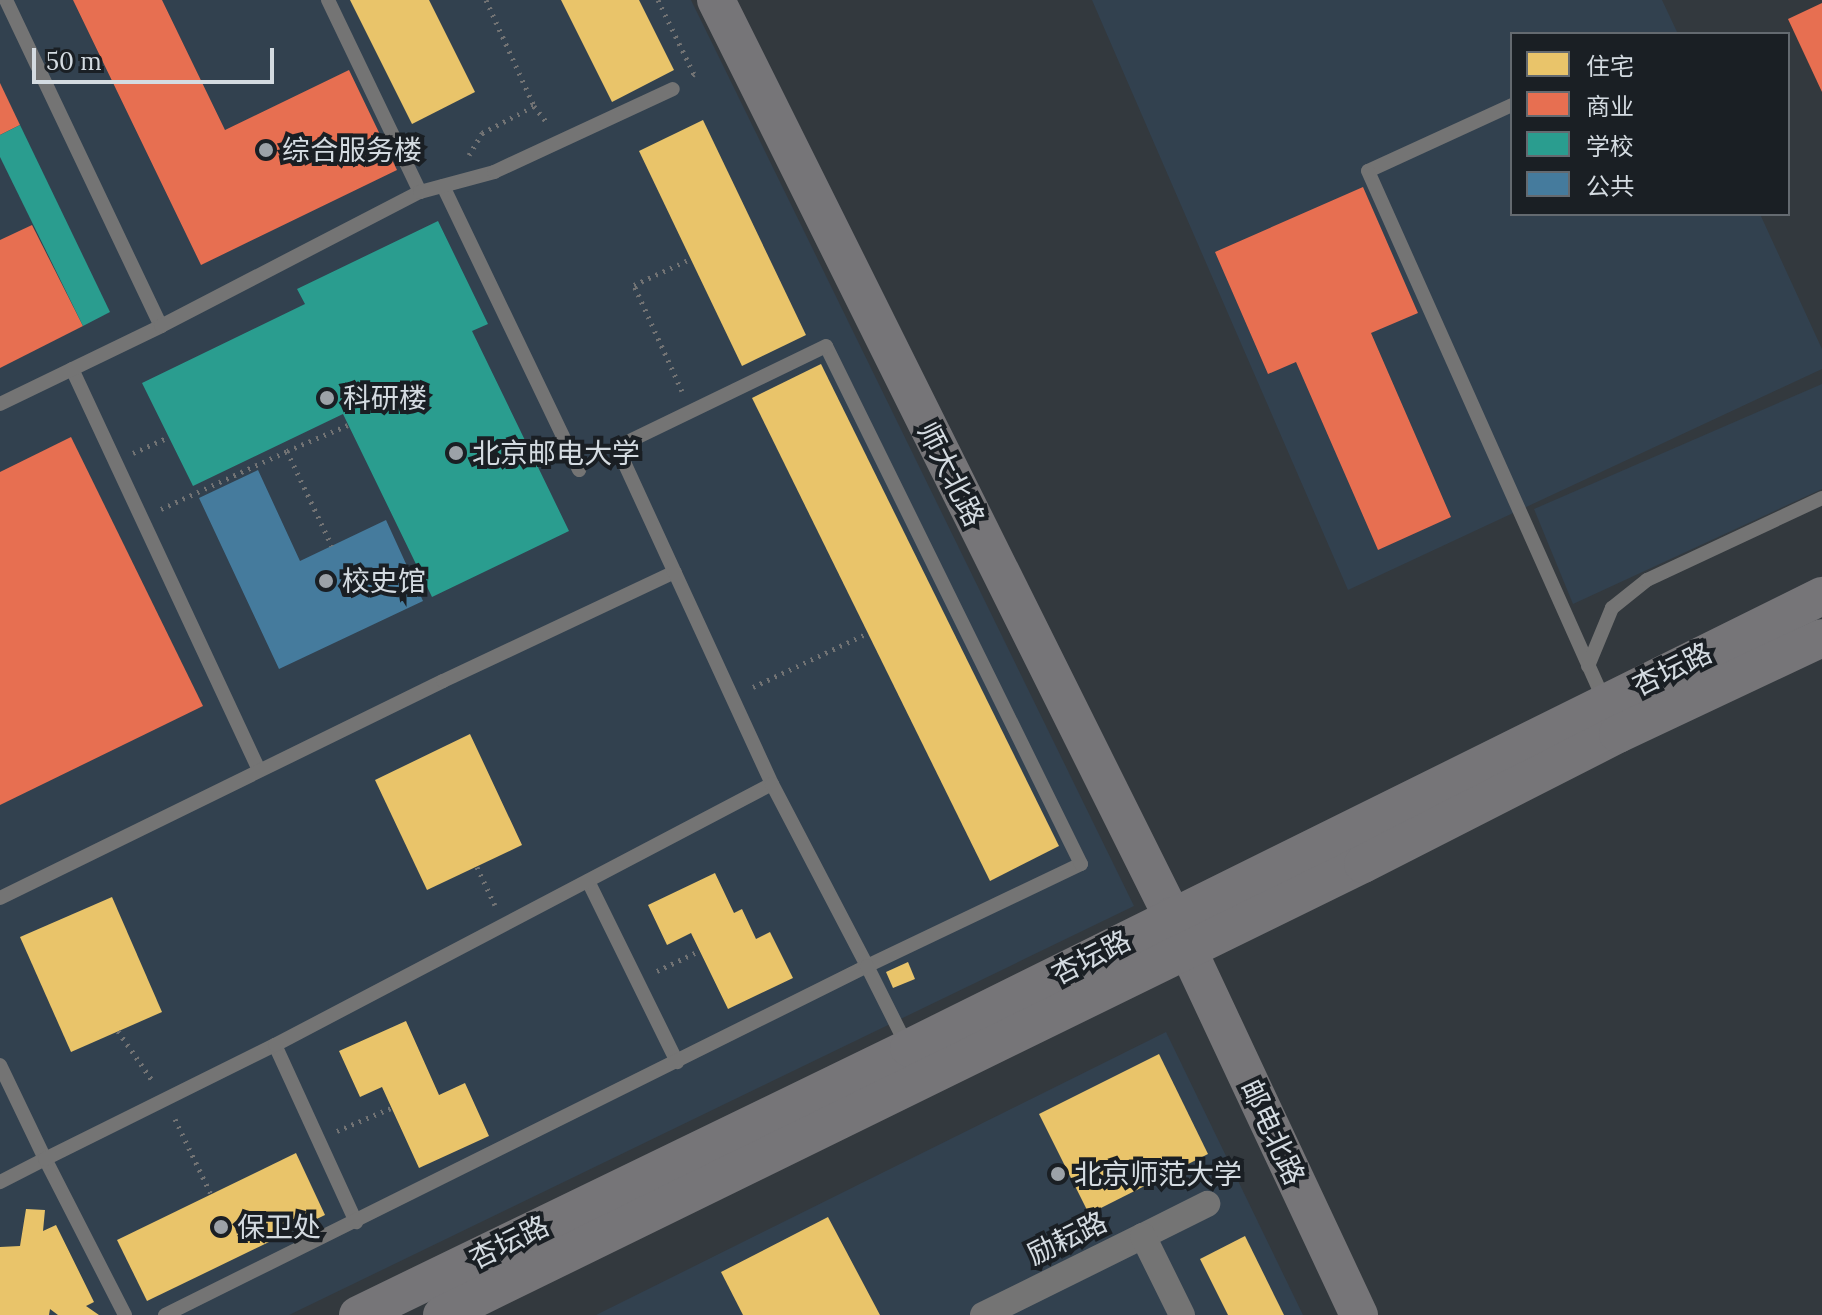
<!DOCTYPE html>
<html>
<head>
<meta charset="utf-8">
<style>
  body { margin:0 }
  #map { position:relative; width:1822px; height:1315px; overflow:hidden; background:#33393e; font-family:Lora,"Noto Sans SC",serif }
  div>[style] { position:absolute }
  .built>* { inset:0; background:#32414f }
  .homes>* { inset:0; background:#e9c46a }
  .shops>* { inset:0; background:#e76f51 }
  .schools>* { inset:0; background:#2a9d8f }
  .public>* { inset:0; background:#457b9d }
  .path>* { height:5px; margin-top:-2.5px; transform-origin:0; background:repeating-linear-gradient(90deg,#727374 0 2px,transparent 0 8px) }
  .lane>* { height:14px; margin:-7px; padding:0 7px; transform-origin:7px; border-radius:7px; background:#747474 }
  .street>* { height:26px; margin:-13px; padding:0 13px; transform-origin:13px; border-radius:13px; background:#747474 }
  .secondary>* { height:38px; margin:-19px; padding:0 19px; transform-origin:19px; border-radius:19px; background:#767578 }
  .dots>* { width:22px; height:22px; translate:-50% -50%; box-sizing:border-box; border:4px solid #1a1f24; border-radius:50% }
  span { translate:-50% -50%; white-space:nowrap; text-align:center; line-height:1.15; -webkit-text-stroke:8px #1a1f24; paint-order:stroke }
  .poi-label { font-size:28px; color:#d4dbe1 }
  .left { translate:0 -50%; text-align:left }
  .street-label { font-size:28px; color:#d4dbe1 }
  .legend { position:absolute; left:1510px; top:32px; width:280px; height:184px; box-sizing:border-box; background:#1a1f24; border:2px solid #646a70; margin:0; padding:10px 14px; list-style:none; font-size:24px; color:#d4dbe1 }
  .legend li { display:flex; align-items:center; gap:16px; height:40px }
  .legend b { width:40px; border:2px solid #646a70 }
  .scale { position:absolute; left:32px; top:48px; width:242px; height:36px; box-sizing:border-box; border:4px solid #d4dbe1; border-top:0; padding-left:10px; font-size:24px; line-height:28px; white-space:nowrap; color:#d4dbe1; -webkit-text-stroke:6px #1a1f24; paint-order:stroke }
</style>
</head>
<body>
<div id="map">
  <div class="built">
    <div style="clip-path:polygon(0 0,691px 0,1134px 906px,289px 1315px,0 1315px)"></div>
    <div style="clip-path:polygon(1092px 0,1662px 0,1678px 34px,1512px 34px,1512px 214px,1760px 214px,1822px 349px,1822px 369px,1348px 590px)"></div>
    <div style="clip-path:polygon(1822px 384px,1822px 489px,1573px 604px,1534px 509px)"></div>
    <div style="clip-path:polygon(1166px 1032px,1303px 1315px,596px 1315px)"></div>
  </div>
  <div class="homes">
    <div style="clip-path:polygon(350px 0,429px 0,475px 92px,412px 124px)"></div>
    <div style="clip-path:polygon(561px 0,639px 0,674px 70px,612px 102px)"></div>
    <div style="clip-path:polygon(703px 120px,806px 335px,742px 366px,639px 151px)"></div>
    <div style="clip-path:polygon(821px 364px,1059px 846px,990px 881px,752px 398px)"></div>
    <div style="clip-path:polygon(470px 734px,522px 845px,427px 890px,375px 780px)"></div>
    <div style="clip-path:polygon(715px 873px,734px 913px,742px 909px,756px 939px,770px 932px,793px 978px,728px 1009px,691px 933px,667px 945px,648px 905px)"></div>
    <div style="clip-path:polygon(112px 897px,162px 1012px,71px 1052px,20px 937px)"></div>
    <div style="clip-path:polygon(908px 962px,915px 979px,893px 988px,886px 972px)"></div>
    <div style="clip-path:polygon(406px 1021px,439px 1095px,465px 1083px,489px 1136px,419px 1168px,382px 1087px,360px 1097px,339px 1051px)"></div>
    <div style="clip-path:polygon(1159px 1054px,1208px 1154px,1089px 1214px,1039px 1114px)"></div>
    <div style="clip-path:polygon(296px 1153px,325px 1215px,147px 1301px,117px 1240px)"></div>
    <div style="clip-path:polygon(26px 1209px,45px 1210px,43px 1231px,56px 1225px,94px 1302px,86px 1306px,99px 1315px,58px 1315px,50px 1309px,49px 1315px,0 1315px,0 1247px,20px 1246px)"></div>
    <div style="clip-path:polygon(828px 1217px,880px 1315px,743px 1315px,721px 1272px)"></div>
    <div style="clip-path:polygon(1245px 1236px,1284px 1315px,1228px 1315px,1200px 1259px)"></div>
  </div>
  <div class="shops">
    <div style="clip-path:polygon(73px 0,162px 0,225px 130px,349px 70px,397px 170px,201px 265px)"></div>
    <div style="clip-path:polygon(1822px 3px,1822px 92px,1788px 19px)"></div>
    <div style="clip-path:polygon(0 83px,20px 125px,0 135px)"></div>
    <div style="clip-path:polygon(1363px 187px,1418px 313px,1371px 333px,1451px 517px,1378px 550px,1296px 362px,1268px 374px,1215px 252px)"></div>
    <div style="clip-path:polygon(32px 225px,83px 326px,0 368px,0 240px)"></div>
    <div style="clip-path:polygon(71px 437px,203px 706px,0 805px,0 472px)"></div>
  </div>
  <div class="schools">
    <div style="clip-path:polygon(20px 125px,110px 312px,83px 326px,0 157px,0 135px)"></div>
    <div style="clip-path:polygon(438px 221px,488px 324px,472px 331px,569px 531px,432px 597px,343px 414px,193px 486px,142px 383px,305px 304px,297px 289px)"></div>
  </div>
  <div class="public">
    <div style="clip-path:polygon(258px 470px,300px 561px,386px 520px,423px 601px,279px 669px,199px 498px)"></div>
  </div>
  <div class="path">
    <div style="left:486px;top:0;width:116px;rotate:65.6deg"></div>
    <div style="left:534px;top:106px;width:23px;rotate:52deg"></div>
    <div style="left:658px;top:0;width:82px;rotate:64.1deg"></div>
    <div style="left:694px;top:74px;width:5px;rotate:143deg"></div>
    <div style="left:469px;top:155px;width:26px;rotate:-59deg"></div>
    <div style="left:482px;top:133px;width:59px;rotate:-27.4deg"></div>
    <div style="left:682px;top:391px;width:116px;rotate:-114.4deg"></div>
    <div style="left:634px;top:285px;width:62px;rotate:-24.9deg"></div>
    <div style="left:287px;top:451px;width:66px;rotate:-23.1deg"></div>
    <div style="left:133px;top:453px;width:39px;rotate:-24deg"></div>
    <div style="left:161px;top:509px;width:139px;rotate:-24.7deg"></div>
    <div style="left:287px;top:451px;width:105px;rotate:64.7deg"></div>
    <div style="left:753px;top:687px;width:127px;rotate:-25.2deg"></div>
    <div style="left:477px;top:867px;width:42px;rotate:64.7deg"></div>
    <div style="left:657px;top:971px;width:47px;rotate:-25.5deg"></div>
    <div style="left:118px;top:1031px;width:63px;rotate:55.3deg"></div>
    <div style="left:175px;top:1119px;width:83px;rotate:64.4deg"></div>
    <div style="left:337px;top:1131px;width:59px;rotate:-23.1deg"></div>
  </div>
  <div class="lane">
    <div style="left:6px;top:0;width:361px;rotate:64.6deg"></div>
    <div style="left:328px;top:0;width:213px;rotate:64.4deg"></div>
    <div style="left:1512px;top:105px;width:158px;rotate:155.4deg"></div>
    <div style="left:1368px;top:171px;width:579px;rotate:65.96deg"></div>
    <div style="left:443px;top:186px;width:315px;rotate:64.4deg"></div>
    <div style="left:72px;top:369px;width:442px;rotate:65deg"></div>
    <div style="left:0;top:404px;width:179px;rotate:-25.8deg"></div>
    <div style="left:161px;top:326px;width:292px;rotate:-27.4deg"></div>
    <div style="left:420px;top:192px;width:77px;rotate:-15.1deg"></div>
    <div style="left:494px;top:172px;width:197px;rotate:-24.9deg"></div>
    <div style="left:1588px;top:666px;width:63px;rotate:-67.5deg"></div>
    <div style="left:1612px;top:608px;width:45px;rotate:-38.7deg"></div>
    <div style="left:1647px;top:580px;width:193px;rotate:-25.1deg"></div>
    <div style="left:588px;top:881px;width:202px;rotate:63.8deg"></div>
    <div style="left:0;top:898px;width:493px;rotate:-26.1deg"></div>
    <div style="left:443px;top:681px;width:256px;rotate:-25.2deg"></div>
    <div style="left:275px;top:1045px;width:195px;rotate:65.4deg"></div>
    <div style="left:0;top:1065px;width:104px;rotate:64.4deg"></div>
    <div style="left:45px;top:1159px;width:51px;rotate:152.9deg"></div>
    <div style="left:125px;top:1315px;width:175px;rotate:-117.1deg"></div>
    <div style="left:45px;top:1159px;width:257px;rotate:-26.4deg"></div>
    <div style="left:275px;top:1045px;width:561px;rotate:-27.71deg"></div>
    <div style="left:165px;top:1315px;width:784px;rotate:-26.43deg"></div>
    <div style="left:867px;top:966px;width:237px;rotate:-25.5deg"></div>
    <div style="left:1081px;top:864px;width:577px;rotate:-116.21deg"></div>
    <div style="left:826px;top:346px;width:232px;rotate:154.2deg"></div>
    <div style="left:617px;top:447px;width:371px;rotate:65.3deg"></div>
    <div style="left:772px;top:784px;width:205px;rotate:62.4deg"></div>
    <div style="left:867px;top:966px;width:89px;rotate:63.4deg"></div>
  </div>
  <div class="street">
    <div style="left:1143px;top:1236px;width:72px;rotate:-26.6deg"></div>
    <div style="left:983px;top:1315px;width:178px;rotate:-26.3deg"></div>
    <div style="left:1143px;top:1236px;width:88px;rotate:63.7deg"></div>
  </div>
  <div class="secondary">
    <div style="left:716px;top:0;width:1023px;rotate:63.54deg"></div>
    <div style="left:1172px;top:916px;width:441px;rotate:64.9deg"></div>
    <div style="left:358px;top:1315px;width:612px;rotate:-25.85deg"></div>
    <div style="left:909px;top:1048px;width:1019px;rotate:-26.34deg"></div>
    <div style="left:442px;top:1315px;width:1025px;rotate:-26.09deg"></div>
    <div style="left:1363px;top:864px;width:286px;rotate:-27deg"></div>
    <div style="left:1618px;top:734px;width:225px;rotate:-25.2deg"></div>
  </div>
  <div class="dots">
    <div style="left:266px;top:150px;background:#9ca2a8"></div>
    <div style="left:327px;top:398px;background:#9ca2a8"></div>
    <div style="left:456px;top:453px;background:#9ca2a8"></div>
    <div style="left:326px;top:581px;background:#9ca2a8"></div>
    <div style="left:1058px;top:1174px;background:#9ca2a8"></div>
    <div style="left:221px;top:1227px;background:#9ca2a8"></div>
  </div>
  <div class="poi-label">
    <span class="left" style="left:282px;top:150px">综合服务楼</span>
    <span class="left" style="left:343px;top:398px">科研楼</span>
    <span class="left" style="left:472px;top:453px">北京邮电大学</span>
    <span class="left" style="left:342px;top:581px">校史馆</span>
    <span class="left" style="left:1074px;top:1174px">北京师范大学</span>
    <span class="left" style="left:237px;top:1227px">保卫处</span>
  </div>
  <div class="street-label">
    <span style="left:951px;top:474px;rotate:63deg">师大北路</span>
    <span style="left:1672px;top:669px;rotate:-26deg">杏坛路</span>
    <span style="left:1091px;top:957px;rotate:-27deg">杏坛路</span>
    <span style="left:1273px;top:1132px;rotate:65deg">邮电北路</span>
    <span style="left:1067px;top:1238px;rotate:-26deg">励耘路</span>
    <span style="left:509px;top:1242px;rotate:-26deg">杏坛路</span>
  </div>
  <ul class="legend">
  <li><b style="height:22px;background:#e9c46a"></b>住宅</li>
  <li><b style="height:22px;background:#e76f51"></b>商业</li>
  <li><b style="height:22px;background:#2a9d8f"></b>学校</li>
  <li><b style="height:22px;background:#457b9d"></b>公共</li>
  </ul>
  <div class="scale">50 m</div>
</div>
</body>
</html>
